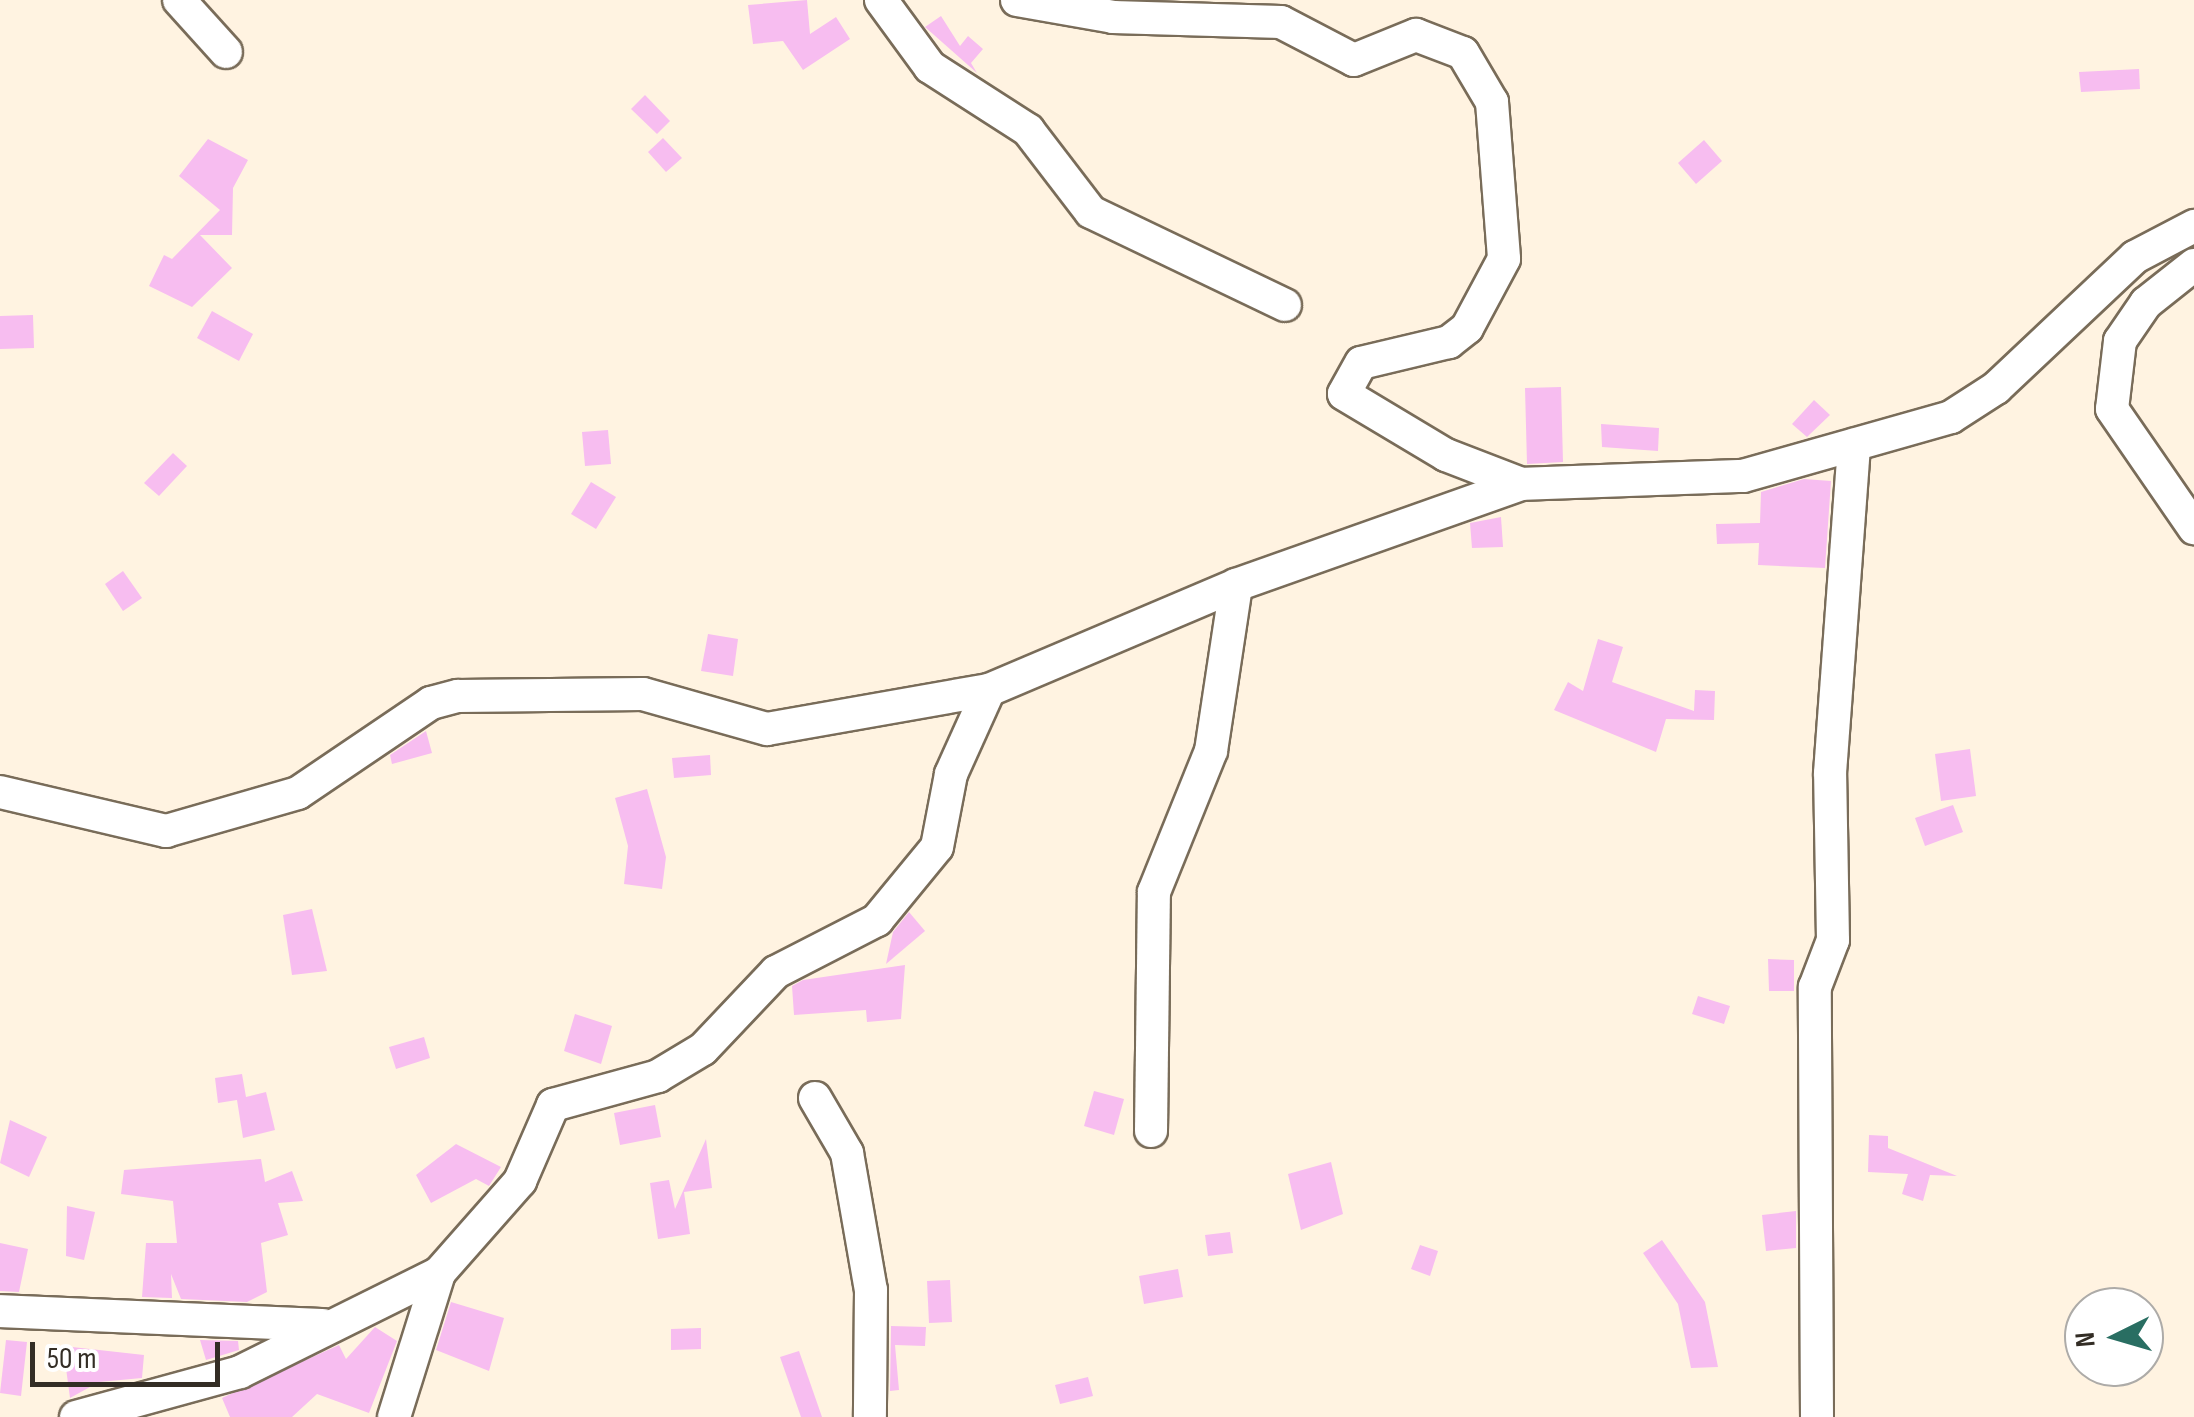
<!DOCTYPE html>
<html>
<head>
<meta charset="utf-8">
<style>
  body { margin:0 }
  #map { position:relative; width:2194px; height:1417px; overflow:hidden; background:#fff3e1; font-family:"Sofia Sans Condensed",sans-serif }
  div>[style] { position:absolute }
  .building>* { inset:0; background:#f7bdf0 }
  .roads { filter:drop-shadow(2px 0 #796c59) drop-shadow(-2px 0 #796c59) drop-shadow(0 2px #796c59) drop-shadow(0 -2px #796c59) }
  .minor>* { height:32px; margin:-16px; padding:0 16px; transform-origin:16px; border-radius:16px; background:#fff }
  span { translate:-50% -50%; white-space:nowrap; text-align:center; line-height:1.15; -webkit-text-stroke:8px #fff; paint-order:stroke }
  .north { position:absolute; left:2064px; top:1287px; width:100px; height:100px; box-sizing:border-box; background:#fff; border:2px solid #adaba8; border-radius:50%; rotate:265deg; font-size:28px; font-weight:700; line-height:40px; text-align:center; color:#332d25 }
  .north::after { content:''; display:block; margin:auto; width:35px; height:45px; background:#296e62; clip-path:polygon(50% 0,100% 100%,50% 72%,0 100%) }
  .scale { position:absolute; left:30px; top:1342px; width:190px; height:45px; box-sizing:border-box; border:5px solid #332d25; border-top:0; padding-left:12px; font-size:30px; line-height:35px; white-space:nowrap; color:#332d25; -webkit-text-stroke:8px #fff; paint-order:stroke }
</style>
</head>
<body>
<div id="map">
  <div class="building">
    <div style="clip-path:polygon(807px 0,810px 34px,836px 17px,850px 39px,803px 70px,783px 41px,753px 44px,748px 5px)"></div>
    <div style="clip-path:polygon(941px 16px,960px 46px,968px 36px,983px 49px,971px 63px,977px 73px,925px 27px)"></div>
    <div style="clip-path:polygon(2139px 69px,2140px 89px,2081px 92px,2079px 72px)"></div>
    <div style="clip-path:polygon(645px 95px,670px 121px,657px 134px,631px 109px)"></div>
    <div style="clip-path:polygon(663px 138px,682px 158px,666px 172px,648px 152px)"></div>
    <div style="clip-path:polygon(208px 139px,248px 160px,233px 188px,232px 235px,200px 235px,232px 268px,192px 307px,149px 286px,164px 255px,172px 259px,220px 210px,179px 176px)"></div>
    <div style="clip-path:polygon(1704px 140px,1722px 161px,1696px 184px,1678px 163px)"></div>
    <div style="clip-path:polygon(212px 311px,253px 334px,239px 361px,197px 338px)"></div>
    <div style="clip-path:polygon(33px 315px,34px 348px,0 349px,0 316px)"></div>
    <div style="clip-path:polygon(1561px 387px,1563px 462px,1527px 464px,1525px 388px)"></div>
    <div style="clip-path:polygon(1814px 400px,1830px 415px,1807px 437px,1792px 424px)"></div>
    <div style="clip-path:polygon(1601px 424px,1659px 428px,1658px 451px,1602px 447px)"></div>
    <div style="clip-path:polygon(608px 430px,611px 464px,585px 466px,582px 432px)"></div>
    <div style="clip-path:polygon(173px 453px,187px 466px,159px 496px,144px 483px)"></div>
    <div style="clip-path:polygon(1804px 479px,1831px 481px,1825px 568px,1758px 565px,1759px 543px,1717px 544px,1716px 524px,1760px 523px,1761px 492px)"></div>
    <div style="clip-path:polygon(591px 482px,616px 497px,596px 529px,571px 514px)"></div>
    <div style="clip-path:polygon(1501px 517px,1503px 547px,1472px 548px,1470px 523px)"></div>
    <div style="clip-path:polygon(123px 571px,142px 598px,123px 611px,105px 584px)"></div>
    <div style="clip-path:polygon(708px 634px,738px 639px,733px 676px,701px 671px)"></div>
    <div style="clip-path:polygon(1598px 639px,1623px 647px,1612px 682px,1694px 711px,1695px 690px,1715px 691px,1714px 720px,1666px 719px,1656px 752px,1554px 710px,1568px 682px,1583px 691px)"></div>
    <div style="clip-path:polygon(426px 731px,432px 753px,392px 764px,390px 755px)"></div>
    <div style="clip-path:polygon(1970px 749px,1976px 796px,1941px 801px,1935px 754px)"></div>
    <div style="clip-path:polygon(710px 755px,711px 775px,674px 778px,672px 758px)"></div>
    <div style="clip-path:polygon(647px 789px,666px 857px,662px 889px,624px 884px,628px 846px,615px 798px)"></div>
    <div style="clip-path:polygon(1953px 805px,1963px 832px,1925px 846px,1915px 818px)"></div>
    <div style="clip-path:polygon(312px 909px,327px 971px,292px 975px,283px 915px)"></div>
    <div style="clip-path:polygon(909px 912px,925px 931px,886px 964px,893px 932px)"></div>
    <div style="clip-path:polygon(1768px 959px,1794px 960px,1794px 991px,1769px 991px)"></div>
    <div style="clip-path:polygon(905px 965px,901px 1019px,867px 1022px,866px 1010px,794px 1015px,792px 986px,803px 980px)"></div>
    <div style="clip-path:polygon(1698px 996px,1730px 1006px,1724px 1024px,1692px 1014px)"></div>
    <div style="clip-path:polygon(575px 1014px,612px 1026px,601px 1064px,564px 1051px)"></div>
    <div style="clip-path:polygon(424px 1037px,430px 1058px,396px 1069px,389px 1047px)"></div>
    <div style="clip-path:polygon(242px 1074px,246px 1097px,266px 1092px,275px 1130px,243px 1138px,237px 1100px,218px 1103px,215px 1078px)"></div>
    <div style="clip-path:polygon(1094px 1091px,1124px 1099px,1114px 1135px,1084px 1126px)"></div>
    <div style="clip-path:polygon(655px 1105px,661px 1137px,620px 1145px,614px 1113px)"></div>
    <div style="clip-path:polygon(10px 1120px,47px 1137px,29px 1177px,0 1163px)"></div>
    <div style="clip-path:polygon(1869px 1135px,1888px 1136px,1888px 1148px,1957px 1176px,1930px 1175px,1923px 1201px,1902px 1194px,1908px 1174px,1868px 1172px)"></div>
    <div style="clip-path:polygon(706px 1139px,712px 1188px,684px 1192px,690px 1234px,658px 1239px,650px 1183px,669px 1180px,675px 1209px)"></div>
    <div style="clip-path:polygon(456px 1144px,501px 1167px,489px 1186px,476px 1179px,431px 1203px,416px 1175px)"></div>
    <div style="clip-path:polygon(261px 1159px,265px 1182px,292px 1171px,303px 1201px,278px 1203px,288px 1235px,261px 1243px,267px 1292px,247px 1302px,181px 1299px,171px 1274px,172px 1298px,142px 1297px,146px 1243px,177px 1243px,173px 1201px,121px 1194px,124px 1170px)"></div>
    <div style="clip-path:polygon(1331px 1162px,1343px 1214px,1301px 1230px,1288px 1174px)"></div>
    <div style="clip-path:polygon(67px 1206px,95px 1212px,84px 1260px,66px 1256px)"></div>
    <div style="clip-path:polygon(1796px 1211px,1796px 1248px,1766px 1251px,1762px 1215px)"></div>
    <div style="clip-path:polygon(1230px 1232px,1233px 1253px,1208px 1256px,1205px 1235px)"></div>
    <div style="clip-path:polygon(1662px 1240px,1705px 1302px,1718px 1367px,1691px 1368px,1678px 1304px,1643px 1253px)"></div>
    <div style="clip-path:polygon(0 1243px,28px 1249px,19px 1292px,0 1291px)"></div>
    <div style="clip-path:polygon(1420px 1245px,1438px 1251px,1430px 1276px,1411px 1269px)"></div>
    <div style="clip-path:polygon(1178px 1269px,1183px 1297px,1144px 1304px,1139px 1276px)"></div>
    <div style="clip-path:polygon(950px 1280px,952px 1322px,929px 1323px,927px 1281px)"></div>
    <div style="clip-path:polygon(451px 1302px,504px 1318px,489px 1371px,436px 1350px)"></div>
    <div style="clip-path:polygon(891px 1326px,926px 1327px,925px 1346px,895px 1345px,899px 1390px,890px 1391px)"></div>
    <div style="clip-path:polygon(375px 1327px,397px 1341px,369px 1413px,317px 1394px,292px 1417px,230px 1417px,222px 1398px,339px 1345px,346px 1359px)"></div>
    <div style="clip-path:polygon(701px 1328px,701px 1349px,671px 1350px,671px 1329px)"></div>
    <div style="clip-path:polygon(6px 1340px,27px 1342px,21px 1396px,0 1393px)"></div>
    <div style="clip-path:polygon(200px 1340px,238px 1341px,239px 1350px,206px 1360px)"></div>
    <div style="clip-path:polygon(63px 1346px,144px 1355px,142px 1378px,99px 1382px,70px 1398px)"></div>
    <div style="clip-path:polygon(799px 1351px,822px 1417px,801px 1417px,780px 1357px)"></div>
    <div style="clip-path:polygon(1088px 1377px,1093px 1396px,1060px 1404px,1055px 1385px)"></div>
  </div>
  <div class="roads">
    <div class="minor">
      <div style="left:179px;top:0;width:70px;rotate:47.9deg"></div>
      <div style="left:881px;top:0;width:83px;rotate:53.8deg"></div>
      <div style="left:930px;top:67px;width:117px;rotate:32.7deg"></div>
      <div style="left:1028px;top:130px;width:103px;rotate:52.5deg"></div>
      <div style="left:1091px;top:212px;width:215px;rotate:25.6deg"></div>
      <div style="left:1017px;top:0;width:97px;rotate:10deg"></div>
      <div style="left:1113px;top:17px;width:168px;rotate:1.7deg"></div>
      <div style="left:1281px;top:22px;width:82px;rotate:27.5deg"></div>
      <div style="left:1354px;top:60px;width:67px;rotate:-22deg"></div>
      <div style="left:1416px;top:35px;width:50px;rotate:21deg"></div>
      <div style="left:1463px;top:53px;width:57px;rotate:59.4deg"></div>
      <div style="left:1492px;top:102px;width:157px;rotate:85.6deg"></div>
      <div style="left:1504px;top:259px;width:78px;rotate:118.2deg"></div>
      <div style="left:1467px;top:328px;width:23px;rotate:142deg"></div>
      <div style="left:1449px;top:342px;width:90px;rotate:166.6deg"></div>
      <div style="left:1361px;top:363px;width:35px;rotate:119deg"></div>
      <div style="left:1344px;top:394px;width:119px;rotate:30.9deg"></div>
      <div style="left:1446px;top:455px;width:80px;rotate:21.1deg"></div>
      <div style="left:2194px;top:265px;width:61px;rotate:141.6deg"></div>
      <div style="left:2146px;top:303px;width:46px;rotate:124.4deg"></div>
      <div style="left:2120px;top:341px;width:68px;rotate:96.7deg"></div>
      <div style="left:2112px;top:409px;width:145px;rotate:55.4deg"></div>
      <div style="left:0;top:792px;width:171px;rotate:13.2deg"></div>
      <div style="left:166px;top:831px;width:137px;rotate:-16.1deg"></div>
      <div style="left:298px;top:793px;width:161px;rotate:-34.1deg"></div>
      <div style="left:431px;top:703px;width:28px;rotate:-15deg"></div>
      <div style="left:458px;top:696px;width:185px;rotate:-0.6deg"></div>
      <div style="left:643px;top:694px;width:129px;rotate:15.8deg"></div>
      <div style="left:767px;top:729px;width:225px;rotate:-10deg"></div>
      <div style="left:989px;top:690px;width:268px;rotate:-23deg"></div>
      <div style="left:1236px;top:585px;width:302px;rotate:-19.5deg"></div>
      <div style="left:1521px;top:484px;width:222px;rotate:-2.1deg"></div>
      <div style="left:1743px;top:476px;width:216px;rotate:-15.8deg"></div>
      <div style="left:1951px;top:417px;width:54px;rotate:-32.8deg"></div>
      <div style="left:1996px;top:388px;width:191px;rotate:-43.3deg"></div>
      <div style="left:2135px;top:257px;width:67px;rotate:-27.7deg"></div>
      <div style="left:815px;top:1098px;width:64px;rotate:59.8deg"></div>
      <div style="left:847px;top:1153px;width:139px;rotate:80.1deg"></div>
      <div style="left:871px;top:1290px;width:127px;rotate:90.5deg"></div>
      <div style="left:1151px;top:1131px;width:239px;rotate:-89.3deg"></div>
      <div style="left:1154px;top:892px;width:152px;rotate:-68deg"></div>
      <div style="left:1211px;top:751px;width:168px;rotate:-81.4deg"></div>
      <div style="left:0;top:1311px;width:323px;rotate:2.5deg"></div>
      <div style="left:76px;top:1417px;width:170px;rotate:-15.3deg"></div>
      <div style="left:240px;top:1372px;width:222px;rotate:-26.4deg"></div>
      <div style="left:439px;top:1273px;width:123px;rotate:-48.6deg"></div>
      <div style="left:520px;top:1181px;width:83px;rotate:-66.5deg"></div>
      <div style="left:553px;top:1105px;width:109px;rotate:-15.4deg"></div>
      <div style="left:658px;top:1076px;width:52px;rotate:-31deg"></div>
      <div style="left:703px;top:1049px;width:106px;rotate:-46.5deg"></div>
      <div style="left:776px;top:972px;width:114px;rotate:-27.2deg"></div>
      <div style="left:877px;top:920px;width:94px;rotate:-50.6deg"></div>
      <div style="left:937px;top:847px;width:74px;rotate:-79.1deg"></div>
      <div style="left:951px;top:774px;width:92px;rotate:-65.7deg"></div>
      <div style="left:394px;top:1417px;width:151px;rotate:-72.6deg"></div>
      <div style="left:1817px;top:1417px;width:430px;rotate:-90.3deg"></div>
      <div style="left:1815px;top:987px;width:50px;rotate:-69deg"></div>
      <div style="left:1833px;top:940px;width:167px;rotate:-91deg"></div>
      <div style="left:1830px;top:773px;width:329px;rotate:-85.8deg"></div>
    </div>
  </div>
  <div class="north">N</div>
  <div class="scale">50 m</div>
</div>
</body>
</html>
